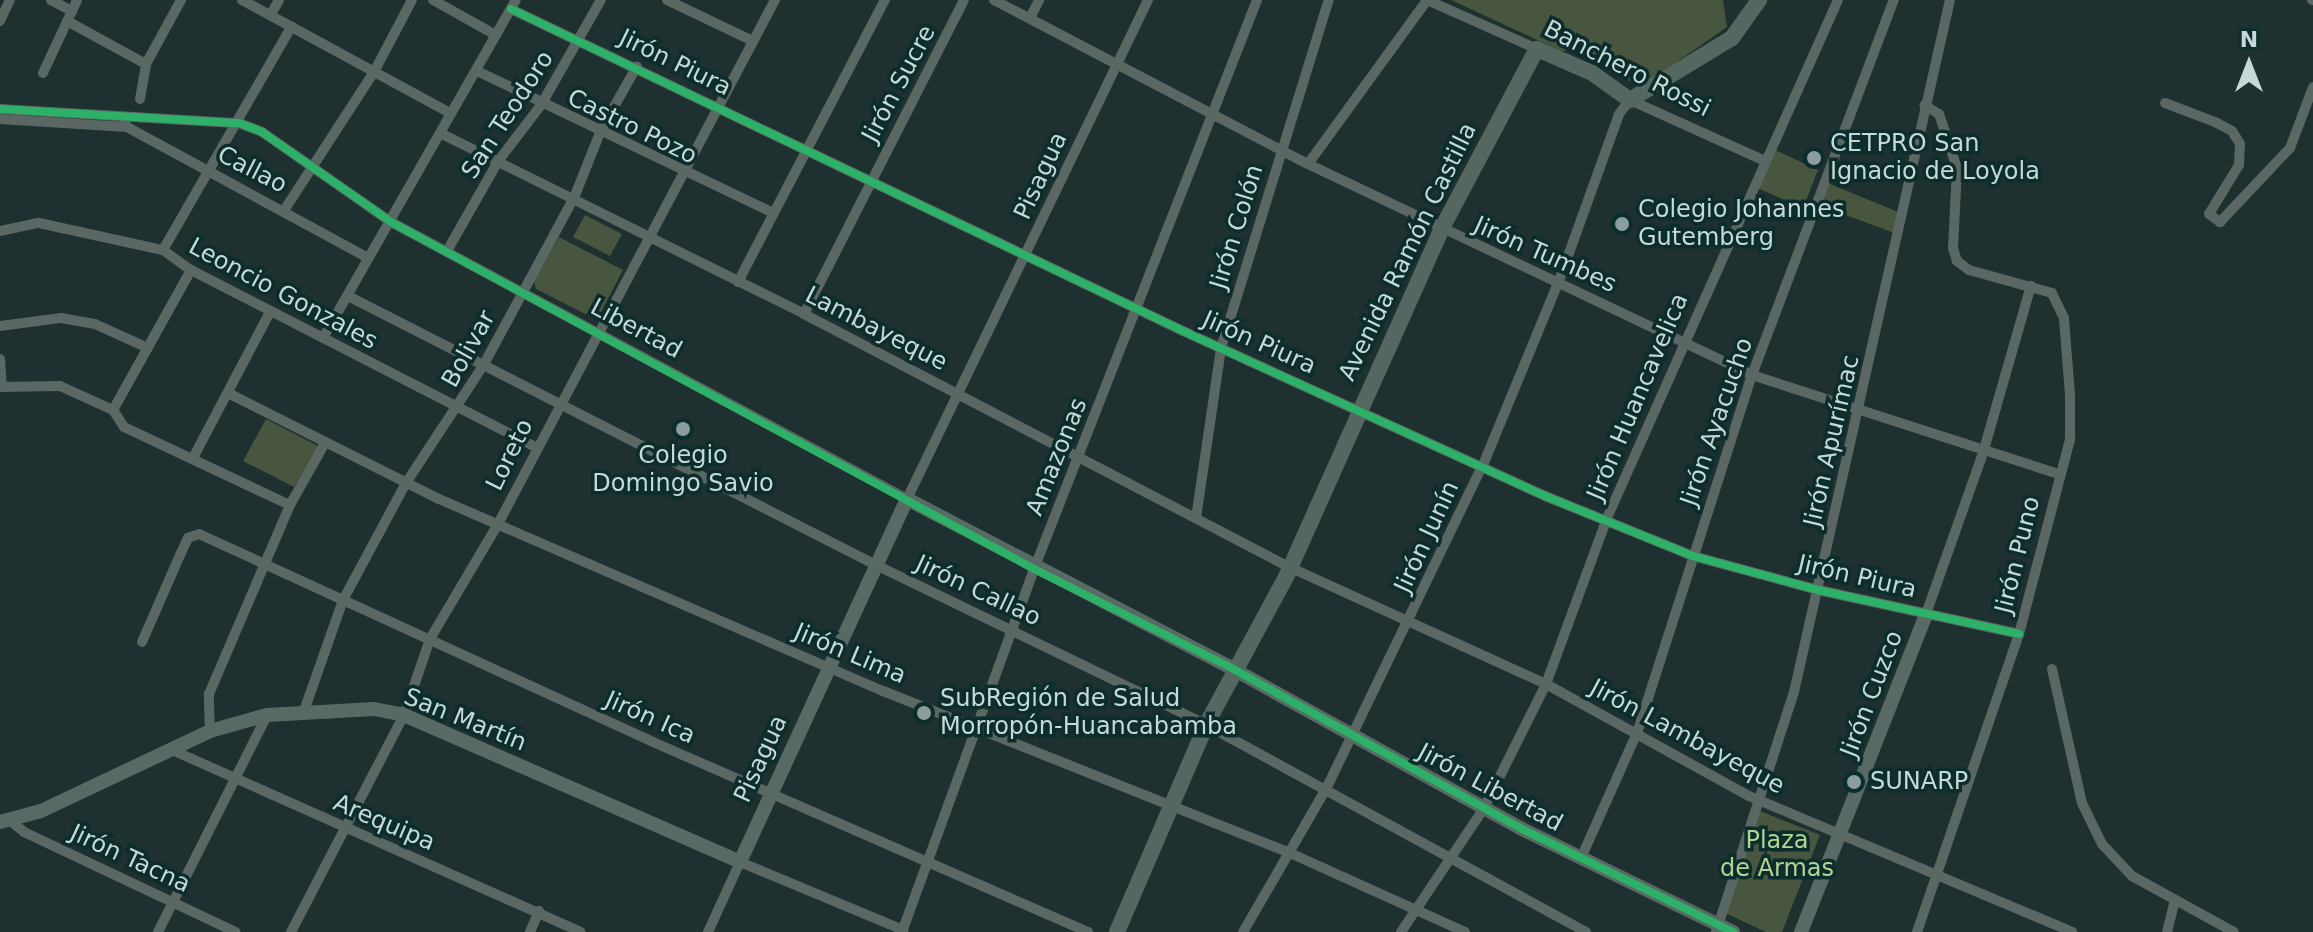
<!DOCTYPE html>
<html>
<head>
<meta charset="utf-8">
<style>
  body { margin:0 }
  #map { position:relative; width:2313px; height:932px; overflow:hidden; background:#1e302f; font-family:"DejaVu Sans",sans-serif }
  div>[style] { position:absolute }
  .green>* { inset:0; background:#48553f }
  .street>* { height:10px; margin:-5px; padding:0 5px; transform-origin:5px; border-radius:5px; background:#5a6762 }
  .secondary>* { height:14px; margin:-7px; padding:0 7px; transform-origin:7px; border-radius:7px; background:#596a64 }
  .primary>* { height:16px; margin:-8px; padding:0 8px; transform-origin:8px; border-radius:8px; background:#556761 }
  .cycleway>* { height:8px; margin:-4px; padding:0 4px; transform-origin:4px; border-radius:4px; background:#2db169 }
  .dots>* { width:22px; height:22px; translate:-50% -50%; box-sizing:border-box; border:4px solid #0b2e2c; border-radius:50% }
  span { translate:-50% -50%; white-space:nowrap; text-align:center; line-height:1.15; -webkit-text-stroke:7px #0b2e2c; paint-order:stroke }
  .street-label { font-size:24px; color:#c6d8d7 }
  .poi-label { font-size:24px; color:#c6d8d7 }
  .left { translate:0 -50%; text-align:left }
  .park-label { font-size:24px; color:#b3d293 }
  .north { position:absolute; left:2209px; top:24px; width:80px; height:80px; -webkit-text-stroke:6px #0b2e2c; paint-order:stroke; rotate:0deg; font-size:22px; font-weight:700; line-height:32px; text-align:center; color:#c6d8d7 }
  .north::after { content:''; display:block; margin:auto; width:28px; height:36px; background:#c6d8d7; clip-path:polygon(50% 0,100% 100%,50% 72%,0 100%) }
</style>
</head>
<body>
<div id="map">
  <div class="green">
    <div style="clip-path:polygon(1451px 0,1723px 0,1727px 27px,1641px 87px,1570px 50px,1561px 51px)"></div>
    <div style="clip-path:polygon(1773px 149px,1818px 170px,1803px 208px,1755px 187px)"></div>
    <div style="clip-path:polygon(1825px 182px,1903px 214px,1897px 234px,1816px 204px)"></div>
    <div style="clip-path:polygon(585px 215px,622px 234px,610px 256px,573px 237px)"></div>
    <div style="clip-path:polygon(559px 237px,623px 270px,597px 320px,536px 289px,534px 281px)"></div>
    <div style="clip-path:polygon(266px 419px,318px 446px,294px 487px,243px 461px)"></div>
    <div style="clip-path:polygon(1760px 811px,1820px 835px,1782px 932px,1766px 932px,1725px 913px)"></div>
  </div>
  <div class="street">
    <div style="left:51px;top:0;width:24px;rotate:28deg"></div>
    <div style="left:242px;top:0;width:237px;rotate:28.5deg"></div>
    <div style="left:433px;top:0;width:72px;rotate:29.1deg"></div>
    <div style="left:667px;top:0;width:95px;rotate:25.5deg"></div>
    <div style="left:994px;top:0;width:354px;rotate:27.6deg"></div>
    <div style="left:1308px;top:164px;width:492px;rotate:25.4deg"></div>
    <div style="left:1752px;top:375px;width:323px;rotate:17.9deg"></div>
    <div style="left:1427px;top:0;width:120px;rotate:24deg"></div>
    <div style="left:2312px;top:0;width:1px"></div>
    <div style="left:511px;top:9px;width:745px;rotate:25.6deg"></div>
    <div style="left:1183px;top:331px;width:398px;rotate:24.5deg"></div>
    <div style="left:1545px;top:496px;width:160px;rotate:22.1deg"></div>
    <div style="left:1693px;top:556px;width:130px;rotate:15.2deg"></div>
    <div style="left:1818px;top:590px;width:206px;rotate:12.3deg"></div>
    <div style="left:271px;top:14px;width:16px;rotate:-60deg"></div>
    <div style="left:1030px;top:18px;width:20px;rotate:-63deg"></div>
    <div style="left:0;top:21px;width:23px;rotate:-65deg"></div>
    <div style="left:67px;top:21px;width:90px;rotate:28.6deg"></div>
    <div style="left:477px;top:71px;width:328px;rotate:25.6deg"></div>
    <div style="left:43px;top:73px;width:81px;rotate:-65deg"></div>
    <div style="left:140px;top:99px;width:36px;rotate:-80deg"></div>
    <div style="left:146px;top:64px;width:73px;rotate:-61.3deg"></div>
    <div style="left:2165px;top:103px;width:53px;rotate:20.8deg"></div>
    <div style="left:2215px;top:122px;width:19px;rotate:28deg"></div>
    <div style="left:2232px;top:131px;width:15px;rotate:58deg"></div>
    <div style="left:2240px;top:144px;width:21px;rotate:93deg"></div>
    <div style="left:2239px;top:165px;width:57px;rotate:121.5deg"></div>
    <div style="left:2209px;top:214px;width:14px;rotate:36deg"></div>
    <div style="left:2220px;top:222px;width:102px;rotate:-46.6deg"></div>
    <div style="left:2290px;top:148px;width:65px;rotate:-69.3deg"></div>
    <div style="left:0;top:109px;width:239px;rotate:3.4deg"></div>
    <div style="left:239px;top:123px;width:25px;rotate:21deg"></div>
    <div style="left:262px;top:132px;width:157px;rotate:34.9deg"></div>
    <div style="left:391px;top:222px;width:586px;rotate:28.23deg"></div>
    <div style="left:907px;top:499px;width:554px;rotate:-64.22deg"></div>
    <div style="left:123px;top:118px;width:10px;rotate:66deg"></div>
    <div style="left:127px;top:127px;width:272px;rotate:28.5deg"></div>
    <div style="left:0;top:119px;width:127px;rotate:3.6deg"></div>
    <div style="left:442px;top:134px;width:404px;rotate:26.4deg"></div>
    <div style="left:804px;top:314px;width:545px;rotate:27.55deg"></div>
    <div style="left:1287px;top:566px;width:285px;rotate:24.5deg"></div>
    <div style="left:1546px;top:684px;width:232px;rotate:28.9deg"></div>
    <div style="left:1749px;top:796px;width:351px;rotate:22.8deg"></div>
    <div style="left:1308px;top:164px;width:203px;rotate:-54deg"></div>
    <div style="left:285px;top:209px;width:163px;rotate:-57deg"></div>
    <div style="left:374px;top:72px;width:81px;rotate:-62.2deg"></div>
    <div style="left:0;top:231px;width:40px;rotate:-12deg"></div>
    <div style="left:39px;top:223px;width:127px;rotate:12.3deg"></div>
    <div style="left:163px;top:250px;width:34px;rotate:36deg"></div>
    <div style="left:191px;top:270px;width:387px;rotate:27.2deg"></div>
    <div style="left:163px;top:250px;width:258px;rotate:-60.1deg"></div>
    <div style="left:447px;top:251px;width:105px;rotate:-60.3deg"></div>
    <div style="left:499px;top:160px;width:69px;rotate:-52.6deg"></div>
    <div style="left:541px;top:105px;width:121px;rotate:-60.3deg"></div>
    <div style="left:191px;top:270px;width:160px;rotate:119.1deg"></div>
    <div style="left:113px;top:410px;width:20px;rotate:57deg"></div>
    <div style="left:124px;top:427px;width:183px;rotate:25.2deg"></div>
    <div style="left:738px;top:282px;width:318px;rotate:-62.5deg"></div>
    <div style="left:348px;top:296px;width:593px;rotate:27deg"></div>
    <div style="left:876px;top:565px;width:359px;rotate:25.8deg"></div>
    <div style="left:1199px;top:721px;width:441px;rotate:28.6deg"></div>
    <div style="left:804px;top:314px;width:352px;rotate:-63deg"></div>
    <div style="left:0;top:326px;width:62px;rotate:-7.5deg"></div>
    <div style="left:61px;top:318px;width:35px;rotate:10deg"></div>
    <div style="left:95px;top:324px;width:58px;rotate:24.4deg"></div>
    <div style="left:323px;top:338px;width:389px;rotate:-60.3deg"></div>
    <div style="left:0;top:359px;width:28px;rotate:86deg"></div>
    <div style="left:0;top:387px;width:60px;rotate:-1deg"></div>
    <div style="left:60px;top:386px;width:58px;rotate:24.4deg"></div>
    <div style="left:228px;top:393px;width:236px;rotate:26.7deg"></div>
    <div style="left:439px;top:499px;width:484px;rotate:23.4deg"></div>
    <div style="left:883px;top:691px;width:438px;rotate:21.7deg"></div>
    <div style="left:1290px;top:853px;width:192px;rotate:24.3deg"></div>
    <div style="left:193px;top:458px;width:165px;rotate:-62.2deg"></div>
    <div style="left:1196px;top:518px;width:172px;rotate:-81.6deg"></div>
    <div style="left:1221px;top:348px;width:364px;rotate:-72.8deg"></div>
    <div style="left:1926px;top:614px;width:171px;rotate:-70.5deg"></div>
    <div style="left:1983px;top:453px;width:174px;rotate:-74deg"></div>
    <div style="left:142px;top:642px;width:95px;rotate:-66.4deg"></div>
    <div style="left:180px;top:555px;width:19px;rotate:-65deg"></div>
    <div style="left:188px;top:538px;width:12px;rotate:-20deg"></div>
    <div style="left:199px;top:534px;width:499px;rotate:24.6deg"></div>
    <div style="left:653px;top:742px;width:475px;rotate:23.6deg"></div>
    <div style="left:2052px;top:669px;width:137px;rotate:77.4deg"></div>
    <div style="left:2082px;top:803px;width:46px;rotate:64deg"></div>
    <div style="left:2102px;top:844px;width:44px;rotate:46.8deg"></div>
    <div style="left:2132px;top:876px;width:116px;rotate:28.8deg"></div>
    <div style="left:304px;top:711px;width:118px;rotate:-70.6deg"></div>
    <div style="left:343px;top:600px;width:133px;rotate:-61.7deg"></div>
    <div style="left:406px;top:483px;width:140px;rotate:-56.7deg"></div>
    <div style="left:483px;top:366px;width:191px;rotate:-61.6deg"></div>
    <div style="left:574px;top:198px;width:73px;rotate:-68.3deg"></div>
    <div style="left:601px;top:130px;width:73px;rotate:-60.6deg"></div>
    <div style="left:210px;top:731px;width:37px;rotate:-92deg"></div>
    <div style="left:209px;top:694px;width:206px;rotate:-66.8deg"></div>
    <div style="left:290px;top:505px;width:71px;rotate:-60.6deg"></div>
    <div style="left:172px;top:750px;width:447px;rotate:24deg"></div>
    <div style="left:8px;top:819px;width:21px;rotate:39deg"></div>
    <div style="left:24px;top:832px;width:234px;rotate:25.3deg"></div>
    <div style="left:1581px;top:858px;width:137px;rotate:-65.9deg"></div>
    <div style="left:1637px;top:733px;width:376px;rotate:-72.2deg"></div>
    <div style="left:1752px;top:375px;width:401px;rotate:-69.3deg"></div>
    <div style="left:158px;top:932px;width:243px;rotate:-63.3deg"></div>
    <div style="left:291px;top:932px;width:245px;rotate:-62.5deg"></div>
    <div style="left:404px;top:715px;width:80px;rotate:-71.1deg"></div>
    <div style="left:430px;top:639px;width:134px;rotate:-59.4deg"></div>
    <div style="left:498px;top:524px;width:593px;rotate:-62.14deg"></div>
    <div style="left:530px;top:932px;width:23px;rotate:-67deg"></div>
    <div style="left:708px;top:932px;width:77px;rotate:-65.4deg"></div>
    <div style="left:740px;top:862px;width:177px;rotate:22.6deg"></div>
    <div style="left:902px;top:932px;width:386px;rotate:-70deg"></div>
    <div style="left:1034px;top:569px;width:611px;rotate:-68.6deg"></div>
    <div style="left:1243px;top:932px;width:168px;rotate:-59.9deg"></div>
    <div style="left:1327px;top:787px;width:358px;rotate:-64.2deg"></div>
    <div style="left:1483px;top:465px;width:199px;rotate:-67.6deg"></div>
    <div style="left:1559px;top:281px;width:177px;rotate:-70.2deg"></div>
    <div style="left:1619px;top:114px;width:18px;rotate:-52deg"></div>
    <div style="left:1630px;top:100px;width:146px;rotate:24.3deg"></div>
    <div style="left:1401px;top:932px;width:149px;rotate:-56.2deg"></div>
    <div style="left:1484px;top:808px;width:139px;rotate:-63.4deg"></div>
    <div style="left:1546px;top:684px;width:177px;rotate:-69.8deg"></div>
    <div style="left:1607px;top:518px;width:567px;rotate:-65.97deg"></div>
    <div style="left:1716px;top:932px;width:252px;rotate:-72deg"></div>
    <div style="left:1794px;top:692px;width:709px;rotate:-77.3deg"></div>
    <div style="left:1917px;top:932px;width:315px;rotate:-71.1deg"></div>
    <div style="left:2019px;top:634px;width:202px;rotate:-75.3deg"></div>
    <div style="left:2070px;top:439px;width:44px;rotate:-90deg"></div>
    <div style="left:2070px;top:395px;width:77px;rotate:-94.5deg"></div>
    <div style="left:2064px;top:318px;width:28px;rotate:-116deg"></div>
    <div style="left:2052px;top:293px;width:86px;rotate:-164.5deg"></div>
    <div style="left:1969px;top:270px;width:15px;rotate:-143deg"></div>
    <div style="left:1957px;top:261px;width:14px;rotate:-107deg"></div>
    <div style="left:1953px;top:248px;width:80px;rotate:-87.1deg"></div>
    <div style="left:1957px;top:168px;width:57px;rotate:-108.4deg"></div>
    <div style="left:1939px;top:114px;width:17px;rotate:-149deg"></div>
    <div style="left:2167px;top:932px;width:32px;rotate:-76deg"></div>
  </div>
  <div class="secondary">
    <div style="left:0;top:822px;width:42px;rotate:-15deg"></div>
    <div style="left:41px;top:811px;width:187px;rotate:-25.3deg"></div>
    <div style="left:210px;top:731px;width:59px;rotate:-15.7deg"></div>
    <div style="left:267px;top:715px;width:107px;rotate:-3.2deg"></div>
    <div style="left:374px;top:709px;width:31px;rotate:11deg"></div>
    <div style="left:404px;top:715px;width:367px;rotate:23.6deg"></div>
    <div style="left:740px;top:862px;width:400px;rotate:-65.3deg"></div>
    <div style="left:907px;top:499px;width:360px;rotate:27.5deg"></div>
    <div style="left:1226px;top:665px;width:338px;rotate:29deg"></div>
    <div style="left:1522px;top:829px;width:235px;rotate:26deg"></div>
    <div style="left:1801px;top:932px;width:342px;rotate:-68.5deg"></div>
  </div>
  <div class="primary">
    <div style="left:1117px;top:932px;width:225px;rotate:-66.7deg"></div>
    <div style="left:1206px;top:725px;width:168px;rotate:-61.6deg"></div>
    <div style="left:1286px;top:577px;width:380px;rotate:-65.9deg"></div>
    <div style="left:1441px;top:230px;width:205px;rotate:-62.1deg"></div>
    <div style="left:1537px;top:49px;width:60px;rotate:23.6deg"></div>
    <div style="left:1592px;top:73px;width:47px;rotate:35.4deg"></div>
    <div style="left:1630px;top:100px;width:119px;rotate:-31.3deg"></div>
    <div style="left:1732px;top:38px;width:47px;rotate:-54.6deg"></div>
  </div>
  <div class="cycleway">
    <div style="left:511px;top:9px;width:745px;rotate:25.6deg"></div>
    <div style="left:1183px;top:331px;width:398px;rotate:24.5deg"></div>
    <div style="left:1545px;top:496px;width:160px;rotate:22.1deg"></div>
    <div style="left:1693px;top:556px;width:130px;rotate:15.2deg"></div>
    <div style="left:1818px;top:590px;width:206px;rotate:12.3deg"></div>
    <div style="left:0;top:109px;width:239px;rotate:3.4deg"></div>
    <div style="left:239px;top:123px;width:25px;rotate:21deg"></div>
    <div style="left:262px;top:132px;width:157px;rotate:34.9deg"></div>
    <div style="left:391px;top:222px;width:731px;rotate:28.35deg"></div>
    <div style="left:1034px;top:569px;width:215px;rotate:26.6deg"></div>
    <div style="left:1226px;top:665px;width:338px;rotate:29deg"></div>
    <div style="left:1522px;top:829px;width:235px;rotate:26deg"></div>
  </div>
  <div class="dots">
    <div style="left:1814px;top:158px;background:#8b9d9c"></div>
    <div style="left:1622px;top:224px;background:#8b9d9c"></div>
    <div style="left:683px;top:429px;background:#8b9d9c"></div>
    <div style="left:924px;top:713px;background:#8b9d9c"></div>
    <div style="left:1854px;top:782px;background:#8b9d9c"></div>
  </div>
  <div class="street-label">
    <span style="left:675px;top:63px;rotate:26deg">Jirón Piura</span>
    <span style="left:1627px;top:69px;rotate:27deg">Banchero Rossi</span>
    <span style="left:899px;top:84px;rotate:-62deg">Jirón Sucre</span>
    <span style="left:508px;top:115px;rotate:-57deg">San Teodoro</span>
    <span style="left:632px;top:127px;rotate:26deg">Castro Pozo</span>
    <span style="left:252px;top:170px;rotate:27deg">Callao</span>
    <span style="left:1041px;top:176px;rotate:-65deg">Pisagua</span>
    <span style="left:1237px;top:227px;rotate:-73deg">Jirón Colón</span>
    <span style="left:1408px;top:252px;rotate:-64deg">Avenida Ramón Castilla</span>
    <span style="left:1545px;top:255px;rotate:24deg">Jirón Tumbes</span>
    <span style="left:283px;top:294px;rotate:28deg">Leoncio Gonzales</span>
    <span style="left:636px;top:329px;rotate:28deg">Libertad</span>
    <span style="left:876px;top:329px;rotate:27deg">Lambayeque</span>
    <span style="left:1259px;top:343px;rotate:24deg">Jirón Piura</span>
    <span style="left:469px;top:349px;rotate:-61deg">Bolivar</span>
    <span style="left:1638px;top:397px;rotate:-67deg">Jirón Huancavelica</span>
    <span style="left:1717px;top:422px;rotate:-71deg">Jirón Ayacucho</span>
    <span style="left:1832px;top:441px;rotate:-77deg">Jirón Apurímac</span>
    <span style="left:510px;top:455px;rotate:-64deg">Loreto</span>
    <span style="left:1057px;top:457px;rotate:-68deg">Amazonas</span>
    <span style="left:1427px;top:537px;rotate:-65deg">Jirón Junín</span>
    <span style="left:2018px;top:555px;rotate:-76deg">Jirón Puno</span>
    <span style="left:1857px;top:577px;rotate:13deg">Jirón Piura</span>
    <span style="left:978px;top:591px;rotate:25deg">Jirón Callao</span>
    <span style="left:850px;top:654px;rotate:23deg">Jirón Lima</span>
    <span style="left:1872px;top:694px;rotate:-69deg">Jirón Cuzco</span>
    <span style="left:650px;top:718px;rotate:24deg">Jirón Ica</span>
    <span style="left:465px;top:720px;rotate:22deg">San Martín</span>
    <span style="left:1687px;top:737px;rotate:28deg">Jirón Lambayeque</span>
    <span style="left:761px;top:759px;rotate:-65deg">Pisagua</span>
    <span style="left:1490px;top:788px;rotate:28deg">Jirón Libertad</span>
    <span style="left:384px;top:823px;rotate:23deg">Arequipa</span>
    <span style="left:130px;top:859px;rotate:25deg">Jirón Tacna</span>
  </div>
  <div class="poi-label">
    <span class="left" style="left:1830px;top:158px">CETPRO San<br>Ignacio de Loyola</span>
    <span class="left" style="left:1638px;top:224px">Colegio Johannes<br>Gutemberg</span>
    <span style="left:683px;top:470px">Colegio<br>Domingo Savio</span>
    <span class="left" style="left:940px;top:713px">SubRegión de Salud<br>Morropón-Huancabamba</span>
    <span class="left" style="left:1870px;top:782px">SUNARP</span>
  </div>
  <div class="park-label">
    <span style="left:1777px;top:855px">Plaza<br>de Armas</span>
  </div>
  <div class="north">N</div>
</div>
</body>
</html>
